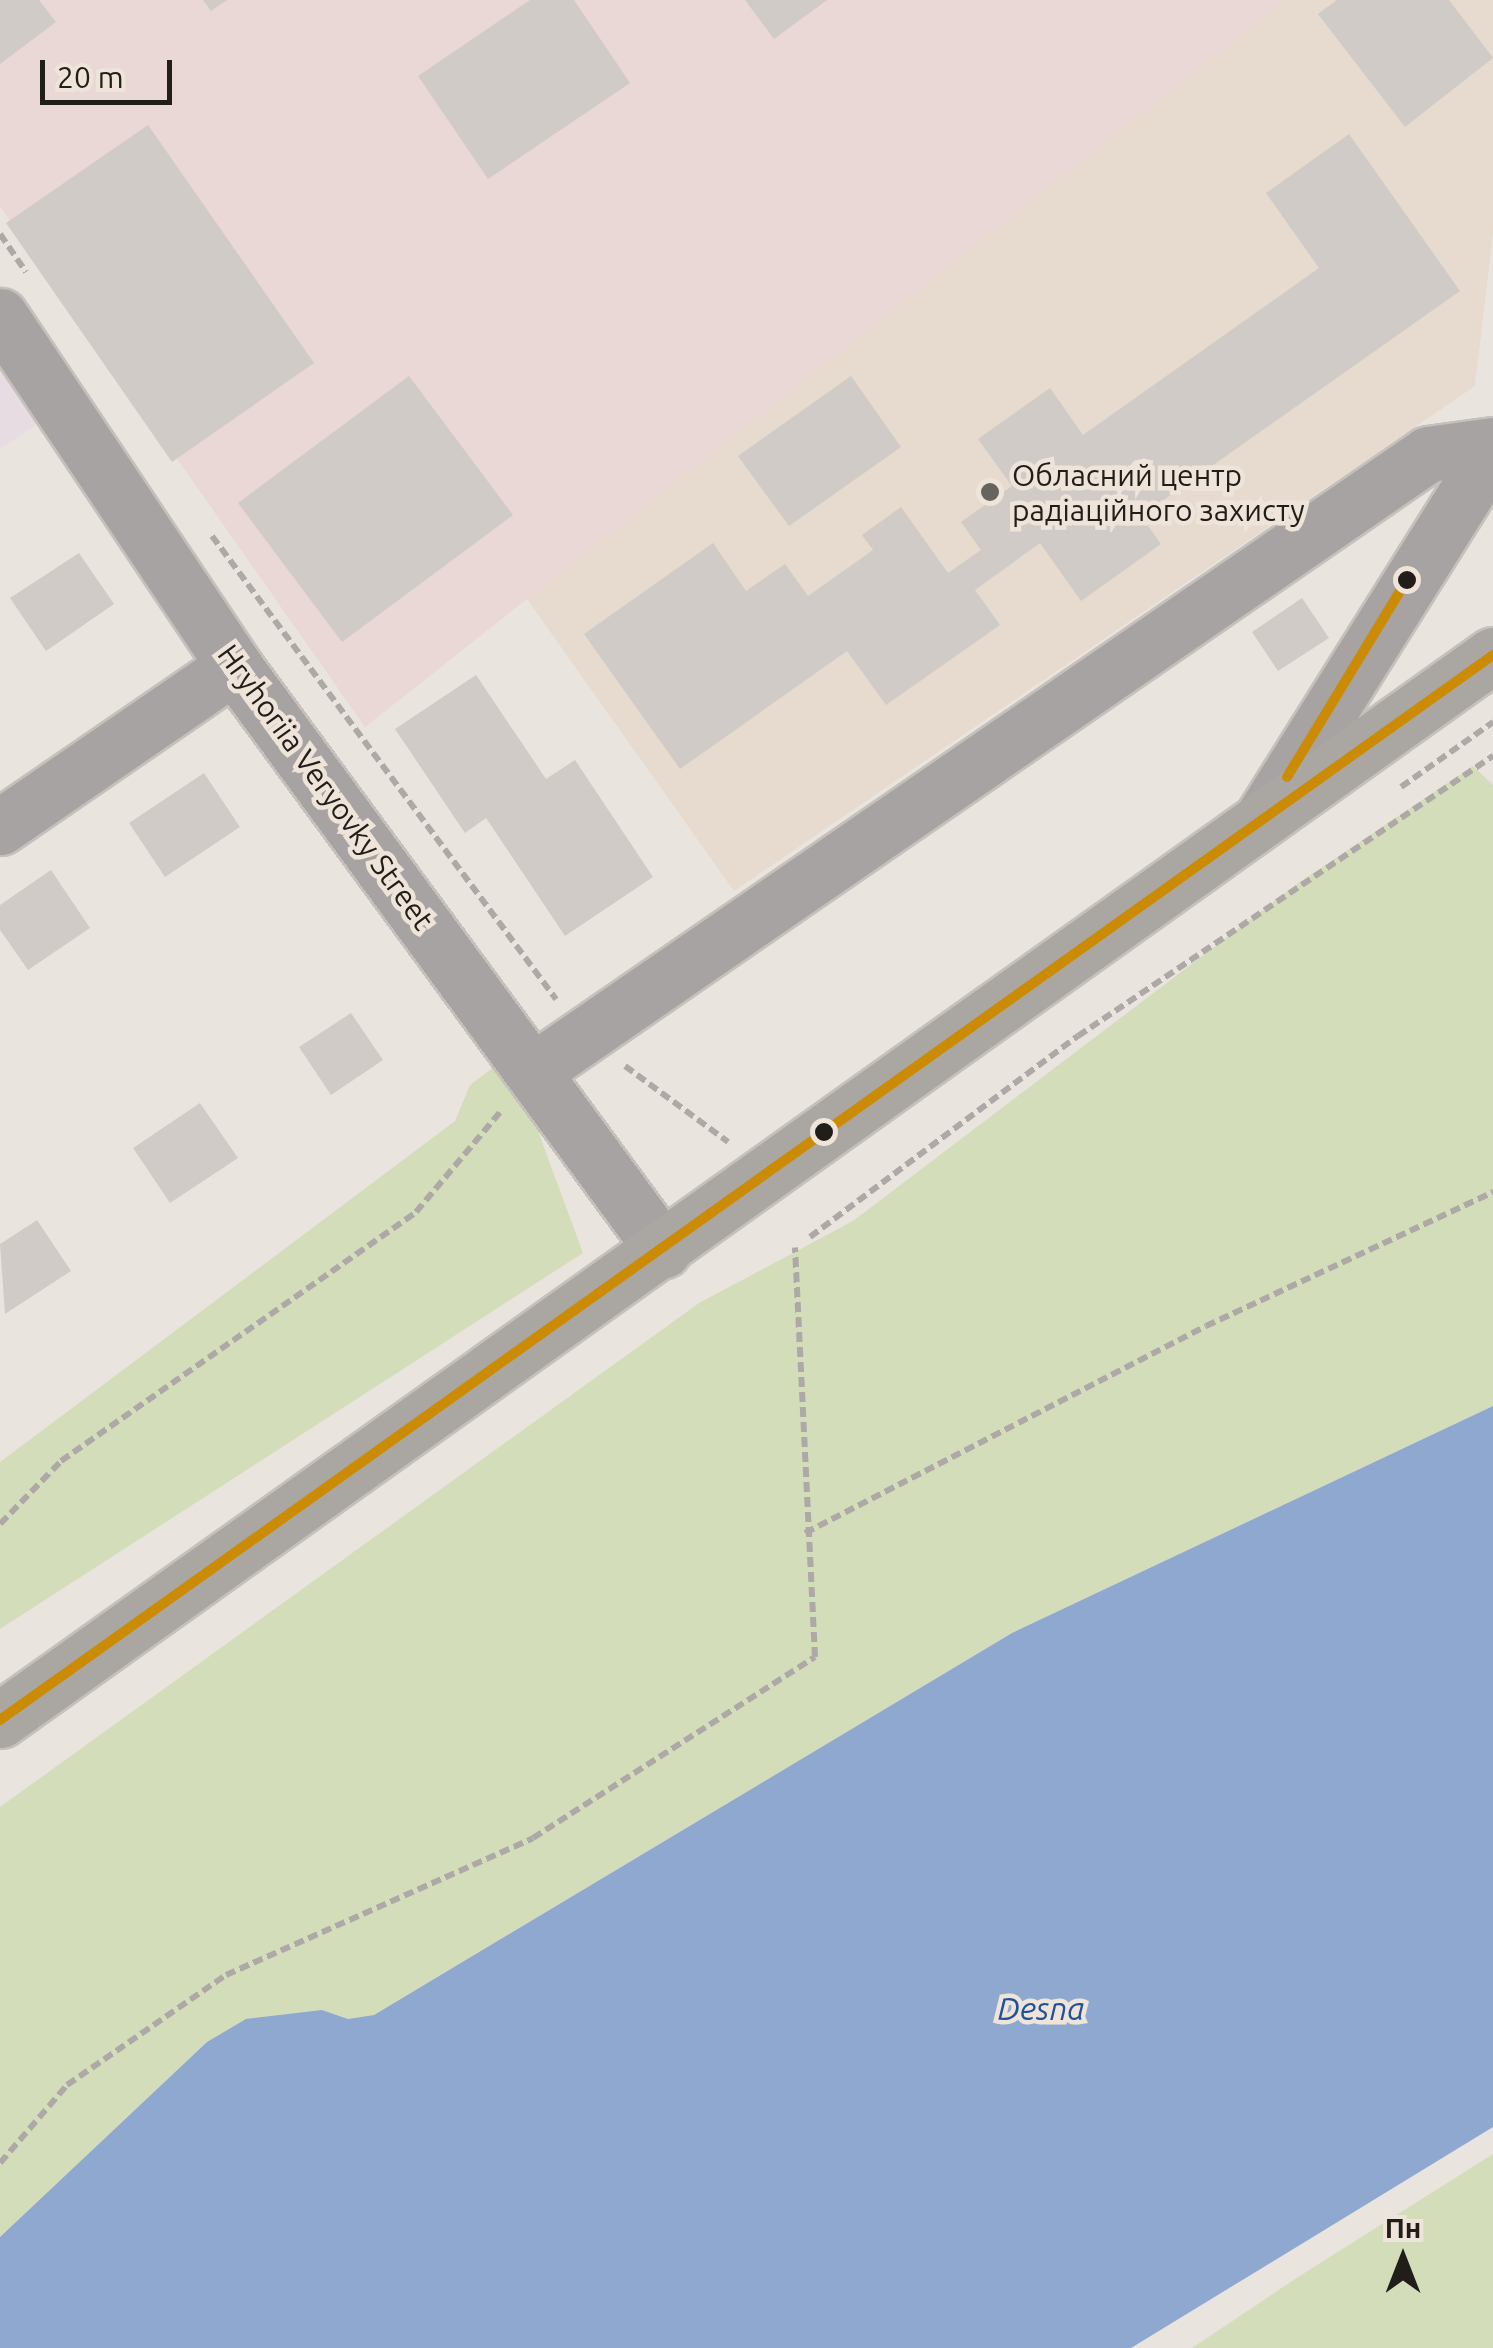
<!DOCTYPE html>
<html>
<head>
<meta charset="utf-8">
<style>
  body { margin:0 }
  #map { position:relative; width:1493px; height:2348px; overflow:hidden; background:#eae4de; font-family:Ubuntu,sans-serif }
  div>[style] { position:absolute }
  .built>* { inset:0; background:#e7dace }
  .industrial>* { inset:0; background:#e9d8d5 }
  .education>* { inset:0; background:#e8dce3 }
  .green>* { inset:0; background:#d4ddba }
  .water>* { inset:0; background:#8ea8d0 }
  .building>* { inset:0; background:#d0cbc6 }
  .path>* { height:6px; margin-top:-3px; transform-origin:0; background:repeating-linear-gradient(90deg,#aea9a7 0 10px,transparent 0 15px) }
  .roads { filter:drop-shadow(2px 0 #c5c0bb) drop-shadow(-2px 0 #c5c0bb) drop-shadow(0 2px #c5c0bb) drop-shadow(0 -2px #c5c0bb) }
  .minor>* { height:55px; margin:-27.5px; padding:0 27.5px; transform-origin:27.5px; border-radius:27.5px; background:#a7a3a2 }
  .major>* { height:55px; margin:-27.5px; padding:0 27.5px; transform-origin:27.5px; border-radius:27.5px; background:#aaa7a2 }
  .bus-1>* { height:10px; margin:-5px; padding:0 5px; transform-origin:5px; border-radius:5px; background:#cc8b05 }
  .dots>* { width:28px; height:28px; translate:-50% -50%; box-sizing:border-box; border:5px solid #efe4d9; border-radius:50% }
  span { translate:-50% -50%; white-space:nowrap; text-align:center; line-height:1.15; -webkit-text-stroke:9px #efe4d9; paint-order:stroke }
  .poi-label { font-size:30px; color:#211d19 }
  .left { translate:0 -50%; text-align:left }
  .street-label { font-size:30px; color:#211d19 }
  .water-label { font-size:32px; color:#20539b; font-style:italic }
  .north { position:absolute; left:1353px; top:2208px; width:100px; height:100px; -webkit-text-stroke:8px #efe4d9; paint-order:stroke; rotate:0deg; font-size:28px; font-weight:700; line-height:40px; text-align:center; color:#211d19 }
  .north::after { content:''; display:block; margin:auto; width:35px; height:45px; background:#211d19; clip-path:polygon(50% 0,100% 100%,50% 72%,0 100%) }
  .scale { position:absolute; left:40px; top:60px; width:132px; height:45px; box-sizing:border-box; border:5px solid #211d19; border-top:0; padding-left:12px; font-size:30px; line-height:35px; white-space:nowrap; color:#211d19; -webkit-text-stroke:8px #efe4d9; paint-order:stroke }
</style>
</head>
<body>
<div id="map">
  <div class="built">
    <div style="clip-path:polygon(1285px 0,1493px 0,1493px 232px,1475px 386px,734px 891px,527px 599px)"></div>
  </div>
  <div class="industrial">
    <div style="clip-path:polygon(0 0,1285px 0,365px 727px,0 206px)"></div>
  </div>
  <div class="education">
    <div style="clip-path:polygon(0 363px,41px 422px,0 449px)"></div>
  </div>
  <div class="green">
    <div style="clip-path:polygon(1473px 766px,1493px 785px,1493px 1406px,1012px 1633px,374px 2015px,348px 2019px,322px 2010px,207px 2042px,0 2237px,0 1807px,699px 1303px,853px 1221px,1297px 884px)"></div>
    <div style="clip-path:polygon(510px 1055px,583px 1253px,0 1629px,0 1462px,455px 1121px,470px 1085px)"></div>
    <div style="clip-path:polygon(1493px 2154px,1493px 2348px,1192px 2348px,1298px 2277px)"></div>
  </div>
  <div class="water">
    <div style="clip-path:polygon(1493px 1406px,1493px 2127px,1131px 2348px,0 2348px,0 2237px,207px 2042px,246px 2019px,322px 2010px,348px 2019px,374px 2015px,1012px 1633px)"></div>
  </div>
  <div class="building">
    <div style="clip-path:polygon(0 0,39px 0,56px 22px,0 64px)"></div>
    <div style="clip-path:polygon(203px 0,227px 0,211px 11px)"></div>
    <div style="clip-path:polygon(530px 0,574px 0,630px 83px,488px 179px,418px 76px)"></div>
    <div style="clip-path:polygon(745px 0,827px 0,774px 39px)"></div>
    <div style="clip-path:polygon(1337px 0,1449px 0,1493px 58px,1405px 127px,1318px 14px)"></div>
    <div style="clip-path:polygon(148px 125px,314px 363px,172px 462px,6px 223px)"></div>
    <div style="clip-path:polygon(1349px 134px,1460px 291px,1141px 516px,1161px 544px,1081px 601px,1040px 543px,975px 590px,1000px 625px,886px 705px,847px 651px,680px 769px,584px 634px,713px 543px,746px 591px,785px 564px,808px 596px,873px 550px,862px 535px,901px 507px,948px 573px,981px 550px,961px 522px,1012px 486px,978px 439px,1050px 388px,1083px 435px,1319px 268px,1266px 193px)"></div>
    <div style="clip-path:polygon(409px 376px,513px 515px,342px 642px,238px 503px)"></div>
    <div style="clip-path:polygon(851px 376px,901px 447px,789px 526px,738px 456px)"></div>
    <div style="clip-path:polygon(79px 553px,114px 604px,46px 651px,10px 598px)"></div>
    <div style="clip-path:polygon(1302px 598px,1329px 638px,1278px 671px,1252px 632px)"></div>
    <div style="clip-path:polygon(476px 675px,546px 779px,575px 760px,653px 877px,565px 936px,486px 818px,465px 833px,395px 729px)"></div>
    <div style="clip-path:polygon(204px 773px,240px 827px,165px 877px,129px 823px)"></div>
    <div style="clip-path:polygon(51px 870px,90px 928px,28px 970px,0 930px,0 905px)"></div>
    <div style="clip-path:polygon(351px 1013px,383px 1060px,331px 1095px,299px 1047px)"></div>
    <div style="clip-path:polygon(200px 1103px,238px 1158px,170px 1203px,133px 1148px)"></div>
    <div style="clip-path:polygon(37px 1220px,71px 1271px,5px 1314px,0 1244px)"></div>
  </div>
  <div class="path">
    <div style="left:0;top:234px;width:46px;rotate:55.6deg"></div>
    <div style="left:212px;top:536px;width:577px;rotate:53.39deg"></div>
    <div style="left:1401px;top:787px;width:113px;rotate:-35.2deg"></div>
    <div style="left:625px;top:1066px;width:128px;rotate:36.4deg"></div>
    <div style="left:810px;top:1237px;width:335px;rotate:-36.9deg"></div>
    <div style="left:1078px;top:1036px;width:501px;rotate:-34.01deg"></div>
    <div style="left:0;top:1524px;width:88px;rotate:-45.9deg"></div>
    <div style="left:61px;top:1461px;width:434px;rotate:-35deg"></div>
    <div style="left:416px;top:1212px;width:132px;rotate:-49.9deg"></div>
    <div style="left:805px;top:1533px;width:451px;rotate:-27.3deg"></div>
    <div style="left:1206px;top:1326px;width:317px;rotate:-25deg"></div>
    <div style="left:0;top:2163px;width:103px;rotate:-49.3deg"></div>
    <div style="left:67px;top:2085px;width:193px;rotate:-34.7deg"></div>
    <div style="left:226px;top:1975px;width:336px;rotate:-24deg"></div>
    <div style="left:533px;top:1838px;width:335px;rotate:-32.7deg"></div>
    <div style="left:815px;top:1657px;width:410px;rotate:-92.8deg"></div>
  </div>
  <div class="roads">
    <div class="minor">
      <div style="left:0;top:316px;width:421px;rotate:56.2deg"></div>
      <div style="left:234px;top:666px;width:725px;rotate:53.7deg"></div>
      <div style="left:1261px;top:820px;width:437px;rotate:-57.9deg"></div>
      <div style="left:0;top:827px;width:284px;rotate:-34.5deg"></div>
      <div style="left:536px;top:1069px;width:1083px;rotate:-34.58deg"></div>
      <div style="left:1428px;top:454px;width:66px;rotate:-7.9deg"></div>
    </div>
    <div class="major">
      <div style="left:0;top:1720px;width:1834px;rotate:-35.5deg"></div>
    </div>
  </div>
  <div class="bus-1">
    <div style="left:1287px;top:777px;width:231px;rotate:-58.7deg"></div>
    <div style="left:0;top:1720px;width:1834px;rotate:-35.5deg"></div>
  </div>
  <div class="dots">
    <div style="left:990px;top:492px;background:#67635e"></div>
    <div style="left:1407px;top:580px;background:#211d19"></div>
    <div style="left:824px;top:1132px;background:#211d19"></div>
  </div>
  <div class="poi-label">
    <span class="left" style="left:1012px;top:492px">Обласний центр<br>радіаційного захисту</span>
  </div>
  <div class="street-label">
    <span style="left:326px;top:787px;rotate:54deg">Hryhoriia Veryovky Street</span>
  </div>
  <div class="water-label">
    <span style="left:1041px;top:2008px">Desna</span>
  </div>
  <div class="north">Пн</div>
  <div class="scale">20 m</div>
</div>
</body>
</html>
